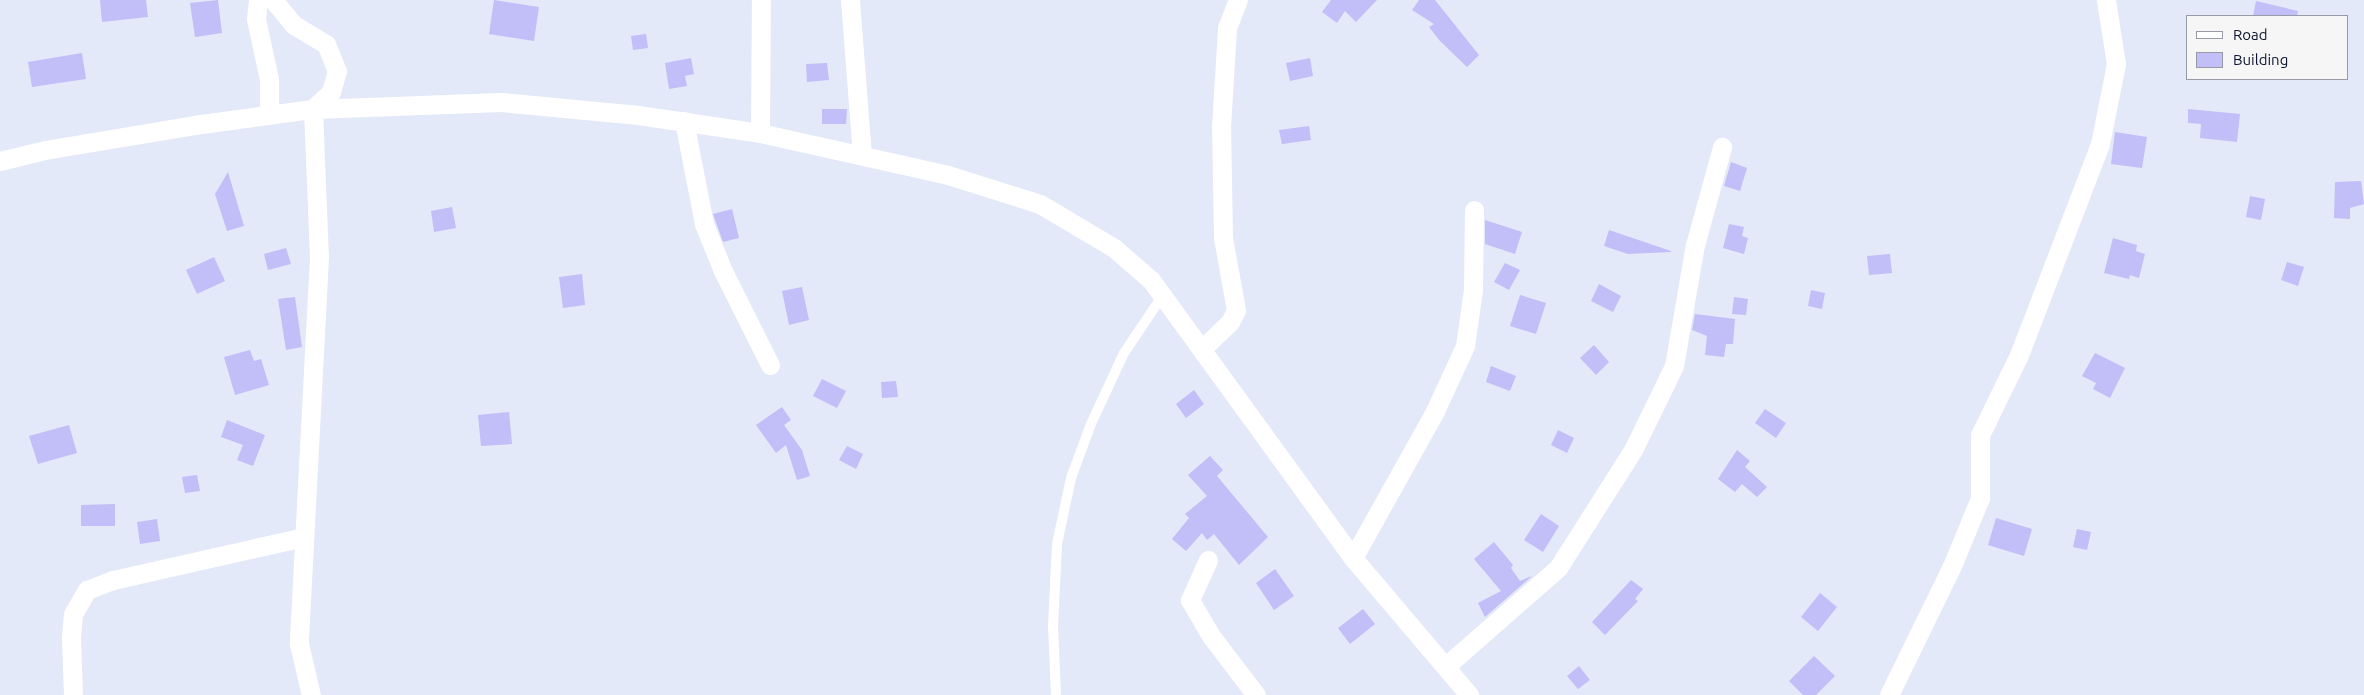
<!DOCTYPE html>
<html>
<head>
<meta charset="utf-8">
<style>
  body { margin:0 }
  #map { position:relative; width:2364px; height:695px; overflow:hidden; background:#e3e9f8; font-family:Ubuntu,sans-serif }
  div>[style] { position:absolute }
  .building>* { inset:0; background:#c1bef8 }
  .lane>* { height:10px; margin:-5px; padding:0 5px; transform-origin:5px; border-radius:5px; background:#fff }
  .street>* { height:19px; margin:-9.5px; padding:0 9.5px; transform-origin:9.5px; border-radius:9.5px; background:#fff }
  span { translate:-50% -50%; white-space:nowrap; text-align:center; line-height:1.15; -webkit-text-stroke:5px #f6f6f6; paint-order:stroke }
  .legend { position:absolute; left:2186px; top:15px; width:162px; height:65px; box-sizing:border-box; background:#f6f6f6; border:1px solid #989ba6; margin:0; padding:6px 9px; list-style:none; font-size:15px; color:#0a132d }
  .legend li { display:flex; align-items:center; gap:10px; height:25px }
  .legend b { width:25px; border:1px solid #989ba6 }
</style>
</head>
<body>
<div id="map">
  <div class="building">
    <div style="clip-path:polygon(100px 0,146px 0,148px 17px,102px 22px)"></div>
    <div style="clip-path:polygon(218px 0,222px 33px,195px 37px,190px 3px)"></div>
    <div style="clip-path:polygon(494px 0,539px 7px,534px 41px,489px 34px)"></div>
    <div style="clip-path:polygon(1331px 0,1377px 0,1356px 22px,1345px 11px,1337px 23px,1322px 12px)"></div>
    <div style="clip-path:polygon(1419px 0,1435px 0,1479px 55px,1467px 67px,1440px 41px,1429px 27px,1434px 24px,1412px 10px)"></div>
    <div style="clip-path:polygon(2256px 1px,2298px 11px,2297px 16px,2253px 16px)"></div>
    <div style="clip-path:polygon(646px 34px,648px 48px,633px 50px,631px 36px)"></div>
    <div style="clip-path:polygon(82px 53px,86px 79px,32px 87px,28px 62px)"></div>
    <div style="clip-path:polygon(691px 58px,694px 74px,685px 76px,687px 86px,669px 89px,665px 63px)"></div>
    <div style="clip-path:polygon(1310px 58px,1313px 76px,1290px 81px,1286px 63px)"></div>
    <div style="clip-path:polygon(827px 63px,829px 80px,807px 82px,806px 64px)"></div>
    <div style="clip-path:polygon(822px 109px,847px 109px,846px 124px,822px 124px)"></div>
    <div style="clip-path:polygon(2188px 109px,2240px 114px,2237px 142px,2200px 138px,2201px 124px,2188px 123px)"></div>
    <div style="clip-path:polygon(1309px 126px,1311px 140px,1282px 144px,1279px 130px)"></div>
    <div style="clip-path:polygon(2115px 132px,2147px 137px,2142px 168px,2111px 164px)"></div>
    <div style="clip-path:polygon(1731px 162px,1747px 168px,1740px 191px,1724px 186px)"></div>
    <div style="clip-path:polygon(228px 172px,244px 226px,227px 231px,215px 194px)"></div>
    <div style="clip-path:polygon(2361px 181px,2364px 204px,2350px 208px,2350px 219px,2334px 218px,2335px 182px)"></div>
    <div style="clip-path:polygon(2250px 196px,2265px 199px,2261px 220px,2246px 217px)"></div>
    <div style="clip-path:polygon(452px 207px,456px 228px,434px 232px,431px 211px)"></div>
    <div style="clip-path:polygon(732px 209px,739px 238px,723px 242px,713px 214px)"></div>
    <div style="clip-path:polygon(1485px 220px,1522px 232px,1515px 254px,1485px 244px)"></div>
    <div style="clip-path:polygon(1729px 224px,1744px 227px,1742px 236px,1748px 238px,1744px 254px,1723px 248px)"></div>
    <div style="clip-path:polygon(1609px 230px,1671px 251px,1671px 252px,1628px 254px,1604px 246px)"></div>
    <div style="clip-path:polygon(2113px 238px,2137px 245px,2136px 251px,2145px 254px,2139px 278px,2130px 275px,2129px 279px,2104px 273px)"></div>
    <div style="clip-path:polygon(286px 248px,291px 264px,268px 270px,264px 254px)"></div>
    <div style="clip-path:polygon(1890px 254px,1892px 273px,1869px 275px,1867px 256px)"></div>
    <div style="clip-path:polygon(214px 257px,225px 281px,197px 294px,186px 270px)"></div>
    <div style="clip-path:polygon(2287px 262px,2304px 267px,2298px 286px,2281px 280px)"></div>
    <div style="clip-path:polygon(1505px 263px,1520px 270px,1509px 290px,1494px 282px)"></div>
    <div style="clip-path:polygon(582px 274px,585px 305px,563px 308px,559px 277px)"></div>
    <div style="clip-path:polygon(1599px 284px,1621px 296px,1613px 312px,1591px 301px)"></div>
    <div style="clip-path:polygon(802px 287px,809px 320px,789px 325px,782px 291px)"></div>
    <div style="clip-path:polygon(1811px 290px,1825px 293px,1822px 309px,1808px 306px)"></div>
    <div style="clip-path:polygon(1520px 295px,1546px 303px,1536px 334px,1510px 326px)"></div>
    <div style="clip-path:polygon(295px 297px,302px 347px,286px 350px,278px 299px)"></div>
    <div style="clip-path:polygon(1734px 297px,1748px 299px,1746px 315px,1732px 314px)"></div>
    <div style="clip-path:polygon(1695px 314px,1735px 319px,1733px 344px,1726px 344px,1724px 357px,1705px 355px,1707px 336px,1692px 330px)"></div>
    <div style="clip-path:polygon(1594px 345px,1609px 362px,1596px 375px,1580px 358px)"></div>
    <div style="clip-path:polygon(250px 350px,254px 361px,261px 359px,269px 385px,235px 395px,224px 357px)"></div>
    <div style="clip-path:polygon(2095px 353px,2125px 368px,2110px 398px,2093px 389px,2096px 383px,2082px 376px)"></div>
    <div style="clip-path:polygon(1491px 366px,1516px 376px,1510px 391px,1486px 382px)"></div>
    <div style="clip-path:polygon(822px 379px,846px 391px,837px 408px,813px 396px)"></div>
    <div style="clip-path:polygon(896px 381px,898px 397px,882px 398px,881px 382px)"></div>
    <div style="clip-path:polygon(1194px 390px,1204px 404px,1186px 418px,1176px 404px)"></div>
    <div style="clip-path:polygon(782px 407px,791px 420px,784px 425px,802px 450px,810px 476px,797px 480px,786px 445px,776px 453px,756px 425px)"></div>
    <div style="clip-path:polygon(1765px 409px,1786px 423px,1776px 438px,1755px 423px)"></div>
    <div style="clip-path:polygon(509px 412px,512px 444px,481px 446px,478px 415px)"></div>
    <div style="clip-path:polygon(227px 420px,265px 435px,253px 466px,237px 460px,243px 445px,221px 437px)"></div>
    <div style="clip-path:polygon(69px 425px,77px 453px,38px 464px,29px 436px)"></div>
    <div style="clip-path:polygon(1558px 430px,1574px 438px,1567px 453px,1551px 445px)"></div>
    <div style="clip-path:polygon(847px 446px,863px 454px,856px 469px,839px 460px)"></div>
    <div style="clip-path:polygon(1737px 450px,1750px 461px,1745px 467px,1767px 487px,1757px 497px,1742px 484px,1735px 492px,1718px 479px)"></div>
    <div style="clip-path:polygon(1210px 456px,1223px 470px,1217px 476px,1268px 537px,1239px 565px,1214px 534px,1207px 540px,1202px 533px,1186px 551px,1172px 539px,1189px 518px,1185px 514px,1207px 496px,1188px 475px)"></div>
    <div style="clip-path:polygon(197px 475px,200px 491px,185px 493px,182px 477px)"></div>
    <div style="clip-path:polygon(115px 504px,115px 526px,81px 526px,81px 505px)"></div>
    <div style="clip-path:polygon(1541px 514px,1559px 526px,1543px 552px,1524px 540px)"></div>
    <div style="clip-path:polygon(1996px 518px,2032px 529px,2024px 556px,1988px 545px)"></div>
    <div style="clip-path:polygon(157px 519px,160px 541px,140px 544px,137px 522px)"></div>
    <div style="clip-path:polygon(2077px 529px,2091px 532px,2087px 550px,2073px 547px)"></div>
    <div style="clip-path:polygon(1494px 542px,1513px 565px,1511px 568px,1520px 581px,1532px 576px,1485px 617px,1478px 603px,1501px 591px,1474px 559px)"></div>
    <div style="clip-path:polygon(1275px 569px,1294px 596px,1274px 610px,1256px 583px)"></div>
    <div style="clip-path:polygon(1631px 580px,1643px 589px,1635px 599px,1638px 601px,1605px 635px,1592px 622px)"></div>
    <div style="clip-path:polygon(1820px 593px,1837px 607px,1818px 631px,1801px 617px)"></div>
    <div style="clip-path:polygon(1363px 609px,1375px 624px,1350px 644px,1338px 628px)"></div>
    <div style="clip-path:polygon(1814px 656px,1835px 676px,1816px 695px,1803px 695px,1789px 681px)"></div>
    <div style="clip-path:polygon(1579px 666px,1590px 680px,1578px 689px,1567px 676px)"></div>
  </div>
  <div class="lane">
    <div style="left:1056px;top:695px;width:69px;rotate:-92.5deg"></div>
    <div style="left:1053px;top:626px;width:82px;rotate:-87.2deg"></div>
    <div style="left:1057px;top:544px;width:67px;rotate:-78deg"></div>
    <div style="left:1071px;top:478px;width:58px;rotate:-69.7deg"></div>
    <div style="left:1091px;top:424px;width:78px;rotate:-65.1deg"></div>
    <div style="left:1124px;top:353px;width:70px;rotate:-56.1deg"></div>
  </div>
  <div class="street">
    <div style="left:258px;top:0;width:19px;rotate:96deg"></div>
    <div style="left:256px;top:19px;width:61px;rotate:77.8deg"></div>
    <div style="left:269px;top:79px;width:36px;rotate:90deg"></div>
    <div style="left:273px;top:0;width:33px;rotate:50deg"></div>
    <div style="left:294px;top:25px;width:37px;rotate:31deg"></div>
    <div style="left:326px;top:44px;width:29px;rotate:68deg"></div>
    <div style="left:337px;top:71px;width:22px;rotate:106deg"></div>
    <div style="left:331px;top:92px;width:25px;rotate:137deg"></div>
    <div style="left:313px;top:109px;width:148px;rotate:87.7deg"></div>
    <div style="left:319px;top:257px;width:388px;rotate:93deg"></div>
    <div style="left:299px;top:644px;width:52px;rotate:76.8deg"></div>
    <div style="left:850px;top:0;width:156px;rotate:85.6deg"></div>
    <div style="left:684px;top:121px;width:105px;rotate:79deg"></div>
    <div style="left:704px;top:224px;width:51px;rotate:68deg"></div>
    <div style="left:723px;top:271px;width:105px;rotate:63.4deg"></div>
    <div style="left:760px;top:133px;width:133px;rotate:-89.6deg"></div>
    <div style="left:0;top:161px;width:46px;rotate:-13.7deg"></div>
    <div style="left:45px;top:150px;width:151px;rotate:-9.5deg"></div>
    <div style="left:194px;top:125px;width:120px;rotate:-7.7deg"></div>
    <div style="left:313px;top:109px;width:188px;rotate:-2.1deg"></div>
    <div style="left:501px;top:102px;width:138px;rotate:5.4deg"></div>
    <div style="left:638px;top:115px;width:123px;rotate:8.4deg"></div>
    <div style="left:760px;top:133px;width:193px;rotate:12.6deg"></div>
    <div style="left:948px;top:175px;width:96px;rotate:17.5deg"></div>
    <div style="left:1040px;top:204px;width:86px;rotate:30.7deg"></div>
    <div style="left:1114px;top:248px;width:49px;rotate:40.9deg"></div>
    <div style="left:1151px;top:280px;width:344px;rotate:54deg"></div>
    <div style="left:1353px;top:558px;width:180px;rotate:49.7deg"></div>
    <div style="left:1202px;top:349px;width:39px;rotate:-44deg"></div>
    <div style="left:1230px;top:322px;width:13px;rotate:-63deg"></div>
    <div style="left:1236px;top:310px;width:73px;rotate:-100.2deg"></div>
    <div style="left:1223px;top:238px;width:111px;rotate:-91deg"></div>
    <div style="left:1221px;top:127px;width:99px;rotate:-86.5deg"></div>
    <div style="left:1227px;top:28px;width:30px;rotate:-69deg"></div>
    <div style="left:1353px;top:558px;width:168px;rotate:-60.8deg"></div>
    <div style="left:1435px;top:411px;width:72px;rotate:-65.2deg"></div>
    <div style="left:1465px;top:346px;width:57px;rotate:-81.9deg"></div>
    <div style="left:1473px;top:290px;width:80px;rotate:-89.3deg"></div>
    <div style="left:1208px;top:560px;width:44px;rotate:114.2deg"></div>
    <div style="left:1190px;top:600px;width:42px;rotate:59.7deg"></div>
    <div style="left:1211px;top:636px;width:74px;rotate:52.7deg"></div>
    <div style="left:1446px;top:666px;width:149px;rotate:-41.2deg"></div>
    <div style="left:1558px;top:568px;width:140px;rotate:-57.6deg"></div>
    <div style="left:1633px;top:450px;width:93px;rotate:-64deg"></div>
    <div style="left:1674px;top:366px;width:123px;rotate:-80.2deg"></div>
    <div style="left:1695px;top:245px;width:102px;rotate:-74.6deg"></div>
    <div style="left:73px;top:695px;width:58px;rotate:-92deg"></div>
    <div style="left:71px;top:637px;width:23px;rotate:-85deg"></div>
    <div style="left:73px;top:614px;width:28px;rotate:-60deg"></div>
    <div style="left:87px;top:590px;width:28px;rotate:-21deg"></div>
    <div style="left:113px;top:580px;width:196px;rotate:-12.7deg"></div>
    <div style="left:1889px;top:695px;width:144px;rotate:-64deg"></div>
    <div style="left:1952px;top:566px;width:74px;rotate:-67.6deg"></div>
    <div style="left:1980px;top:498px;width:63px;rotate:-90deg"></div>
    <div style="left:1980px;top:435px;width:89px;rotate:-64deg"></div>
    <div style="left:2019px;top:355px;width:226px;rotate:-69deg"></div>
    <div style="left:2100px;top:144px;width:82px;rotate:-78.7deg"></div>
    <div style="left:2116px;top:64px;width:65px;rotate:-98.9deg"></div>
  </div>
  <ul class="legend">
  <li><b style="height:6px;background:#fff"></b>Road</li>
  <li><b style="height:14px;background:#c1bef8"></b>Building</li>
  </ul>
</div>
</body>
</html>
